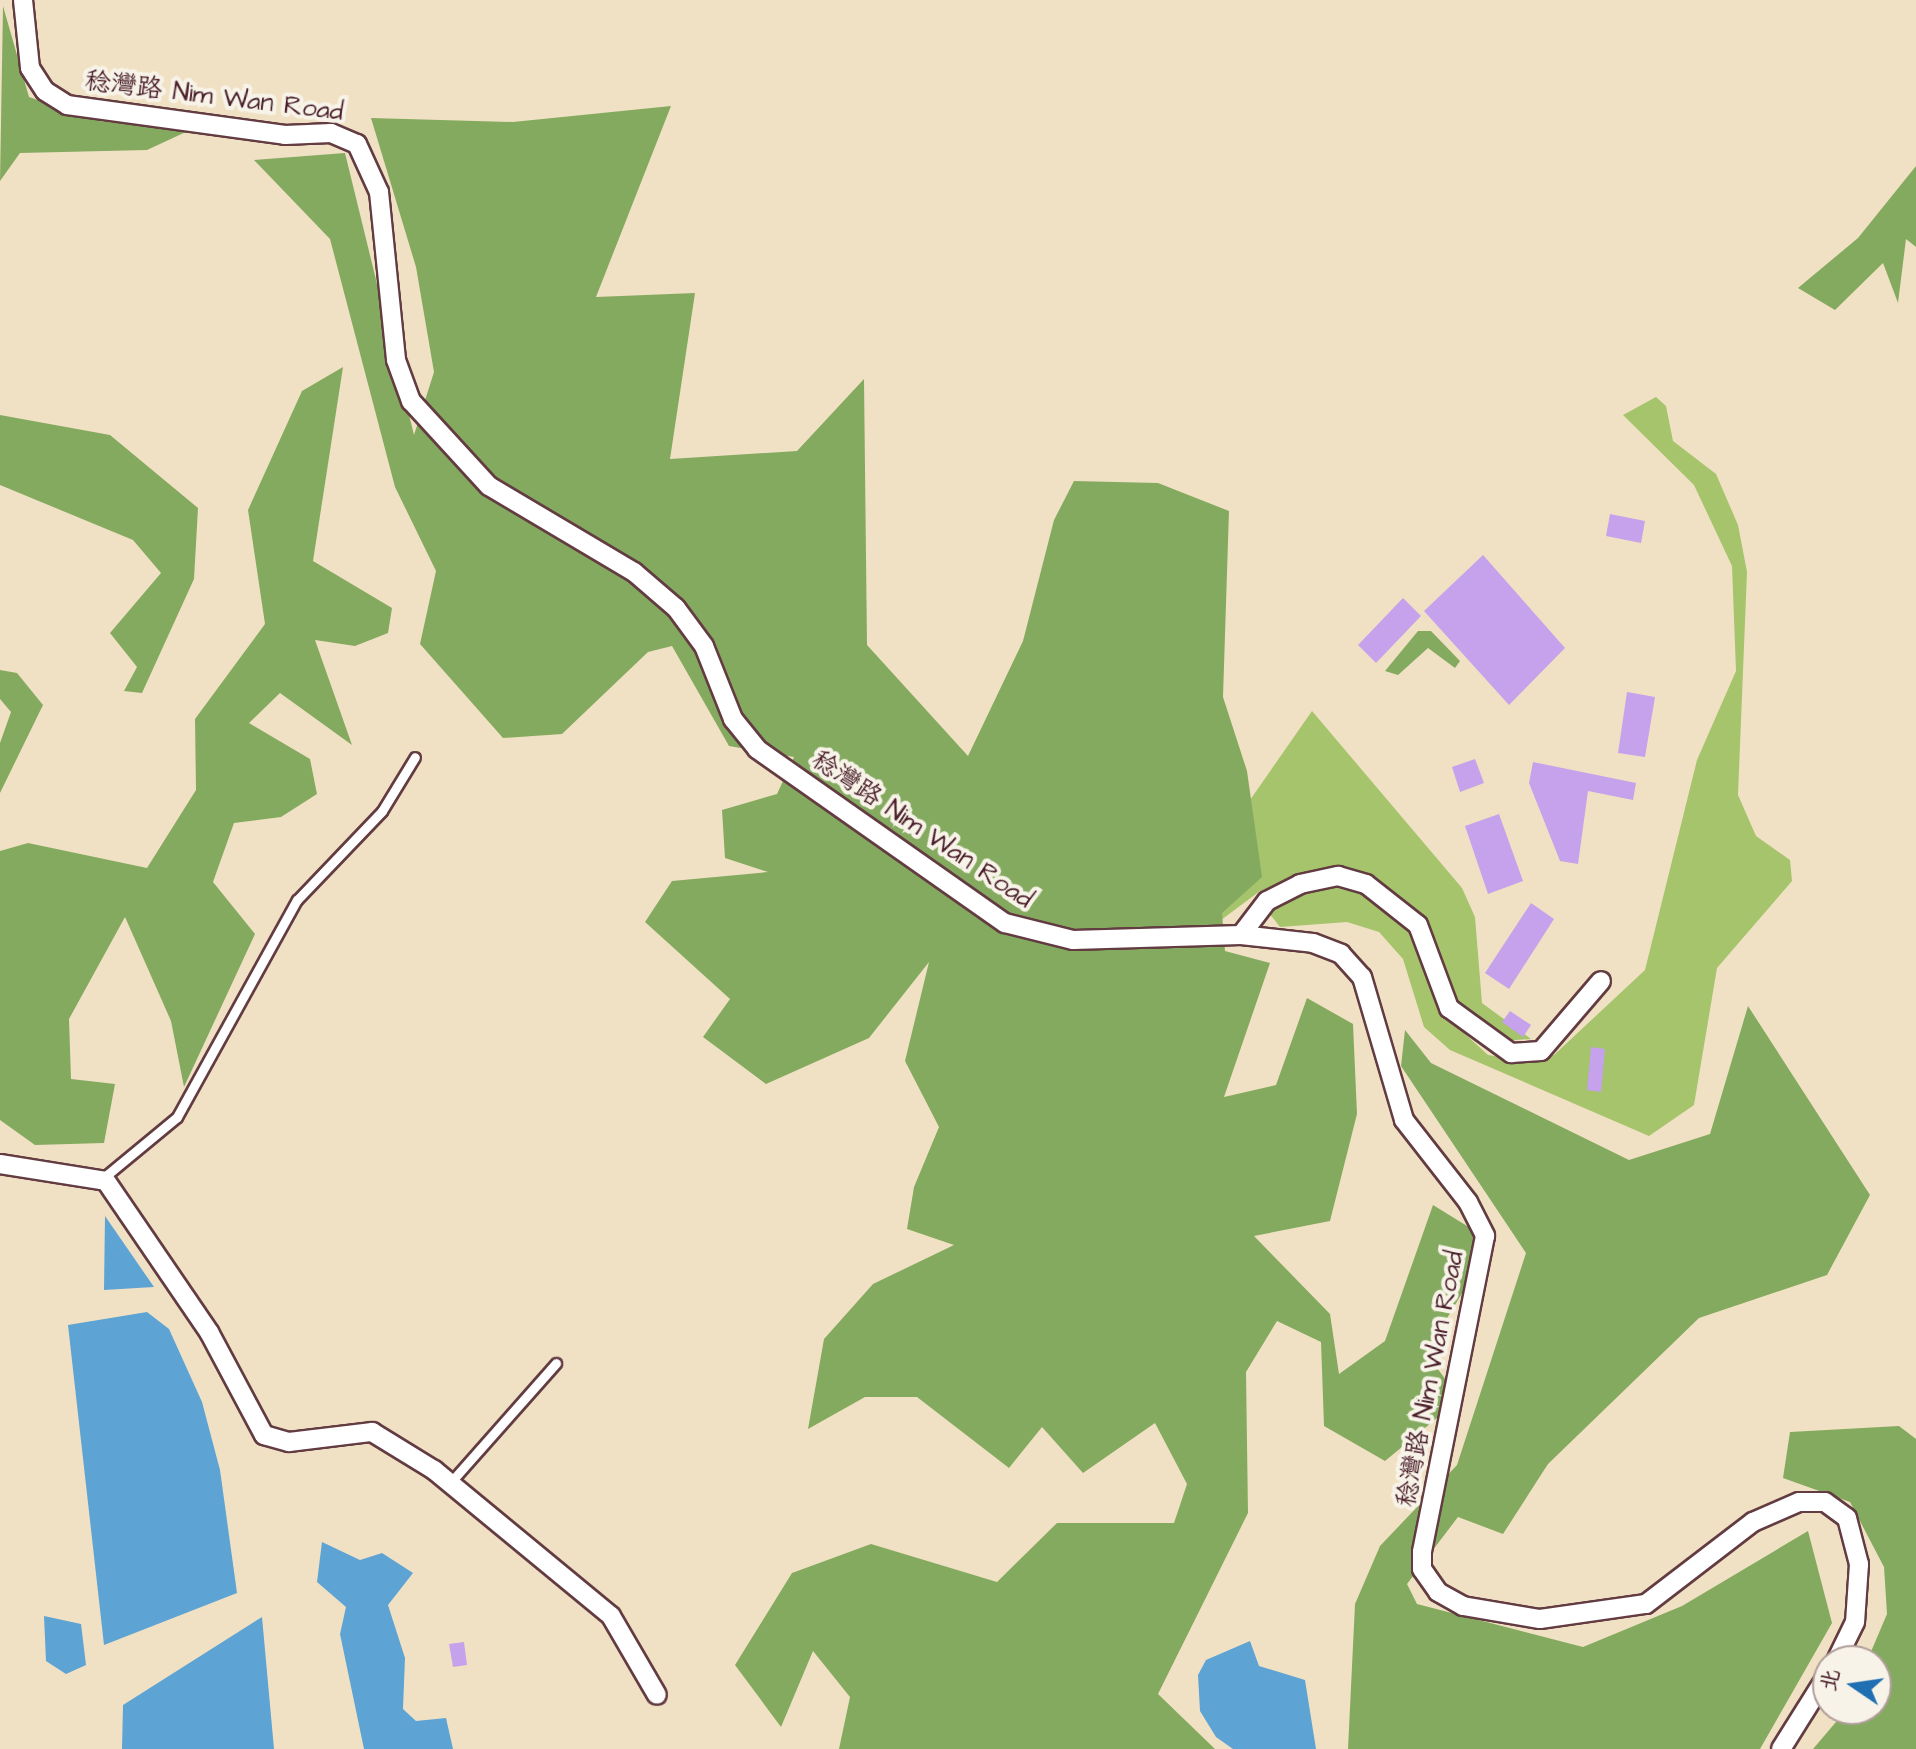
<!DOCTYPE html>
<html>
<head>
<meta charset="utf-8">
<style>
  body { margin:0 }
  #map { position:relative; width:1916px; height:1749px; overflow:hidden; background:#f1e1c4; font-family:"Architects Daughter","LXGW WenKai TC",sans-serif }
  div>[style] { position:absolute }
  .green>* { inset:0; background:#a5c46b }
  .forest>* { inset:0; background:#84aa5f }
  .water>* { inset:0; background:#5da3d3 }
  .building>* { inset:0; background:#c5a2eb }
  .roads { filter:drop-shadow(2px 0 #633c42) drop-shadow(-2px 0 #633c42) drop-shadow(0 2px #633c42) drop-shadow(0 -2px #633c42) }
  .lane>* { height:9px; margin:-4.5px; padding:0 4.5px; transform-origin:4.5px; border-radius:4.5px; background:#fff }
  .street>* { height:18px; margin:-9px; padding:0 9px; transform-origin:9px; border-radius:9px; background:#fff }
  span { translate:-50% -50%; white-space:nowrap; text-align:center; line-height:1.15; -webkit-text-stroke:8px #f7f3e8; paint-order:stroke }
  .street-label { font-size:26px; color:#4a1f2b }
  .north { position:absolute; left:1812px; top:1645px; width:80px; height:80px; box-sizing:border-box; background:#f7f3e8; border:2px solid #b29e9c; border-radius:50%; rotate:283deg; font-size:22px; font-weight:700; line-height:32px; text-align:center; color:#4a1f2b }
  .north::after { content:''; display:block; margin:auto; width:28px; height:36px; background:#1f6fb2; clip-path:polygon(50% 0,100% 100%,50% 72%,0 100%) }
</style>
</head>
<body>
<div id="map">
  <div class="green">
    <div style="clip-path:polygon(1656px 397px,1666px 406px,1673px 441px,1716px 474px,1738px 525px,1747px 572px,1738px 795px,1756px 836px,1790px 860px,1792px 881px,1717px 968px,1694px 1105px,1649px 1136px,1450px 1050px,1424px 1027px,1403px 959px,1379px 932px,1347px 922px,1280px 927px,1269px 913px,1275px 903px,1326px 885px,1375px 897px,1414px 937px,1441px 1012px,1488px 1055px,1519px 1060px,1554px 1055px,1645px 970px,1697px 760px,1736px 671px,1732px 566px,1694px 485px,1623px 415px)"></div>
    <div style="clip-path:polygon(1312px 711px,1462px 888px,1475px 917px,1482px 1003px,1531px 1039px,1502px 1041px,1453px 1001px,1429px 929px,1401px 897px,1353px 869px,1326px 868px,1260px 891px,1217px 923px,1232px 844px,1250px 800px)"></div>
  </div>
  <div class="forest">
    <div style="clip-path:polygon(3px 6px,29px 97px,99px 121px,188px 131px,147px 150px,20px 153px,0 181px)"></div>
    <div style="clip-path:polygon(671px 106px,596px 297px,695px 293px,670px 459px,797px 451px,864px 379px,867px 645px,968px 756px,1023px 641px,1054px 520px,1074px 481px,1158px 483px,1229px 511px,1223px 697px,1247px 771px,1262px 877px,1222px 913px,1225px 951px,1270px 963px,1224px 1097px,1276px 1085px,1307px 998px,1353px 1024px,1357px 1114px,1330px 1221px,1254px 1236px,1330px 1314px,1339px 1374px,1385px 1341px,1433px 1205px,1493px 1242px,1426px 1353px,1460px 1399px,1385px 1461px,1324px 1426px,1321px 1342px,1277px 1321px,1246px 1372px,1248px 1513px,1158px 1694px,1215px 1749px,839px 1749px,850px 1697px,813px 1651px,781px 1727px,735px 1665px,792px 1573px,871px 1544px,997px 1582px,1057px 1523px,1174px 1523px,1187px 1484px,1155px 1423px,1083px 1473px,1042px 1427px,1009px 1468px,917px 1397px,865px 1397px,808px 1429px,824px 1339px,873px 1284px,954px 1245px,907px 1229px,914px 1187px,939px 1127px,905px 1061px,929px 962px,869px 1038px,766px 1084px,703px 1037px,730px 999px,645px 922px,672px 881px,768px 872px,725px 858px,722px 810px,777px 794px,794px 757px,729px 746px,672px 646px,648px 652px,562px 734px,503px 738px,420px 644px,436px 571px,395px 487px,330px 239px,254px 160px,345px 153px,414px 435px,434px 372px,416px 267px,371px 118px,513px 122px)"></div>
    <div style="clip-path:polygon(1916px 166px,1916px 247px,1906px 239px,1898px 303px,1883px 263px,1835px 310px,1798px 288px,1858px 238px)"></div>
    <div style="clip-path:polygon(343px 367px,313px 561px,392px 608px,388px 633px,355px 646px,315px 640px,352px 745px,280px 693px,249px 723px,310px 759px,317px 794px,281px 817px,234px 823px,213px 882px,255px 934px,184px 1087px,171px 1021px,125px 917px,69px 1019px,71px 1079px,115px 1084px,104px 1143px,35px 1145px,0 1120px,0 851px,28px 843px,147px 868px,196px 790px,195px 719px,265px 624px,248px 510px,302px 391px)"></div>
    <div style="clip-path:polygon(0 415px,110px 435px,198px 508px,194px 579px,142px 693px,124px 691px,137px 667px,110px 633px,161px 573px,133px 540px,0 485px)"></div>
    <div style="clip-path:polygon(1418px 631px,1431px 631px,1460px 661px,1455px 668px,1428px 648px,1398px 675px,1385px 671px)"></div>
    <div style="clip-path:polygon(0 670px,17px 673px,43px 705px,0 793px,0 743px,11px 712px,0 699px)"></div>
    <div style="clip-path:polygon(1748px 1006px,1870px 1195px,1827px 1275px,1699px 1318px,1548px 1464px,1503px 1534px,1458px 1517px,1407px 1584px,1417px 1604px,1583px 1647px,1682px 1606px,1808px 1531px,1832px 1623px,1760px 1749px,1348px 1749px,1355px 1604px,1380px 1546px,1457px 1465px,1526px 1253px,1401px 1066px,1405px 1030px,1431px 1063px,1629px 1160px,1710px 1134px)"></div>
    <div style="clip-path:polygon(1899px 1426px,1916px 1439px,1916px 1749px,1813px 1749px,1847px 1709px,1876px 1709px,1876px 1661px,1867px 1661px,1887px 1614px,1884px 1567px,1850px 1502px,1783px 1478px,1790px 1432px)"></div>
  </div>
  <div class="water">
    <div style="clip-path:polygon(105px 1216px,154px 1287px,104px 1290px)"></div>
    <div style="clip-path:polygon(147px 1312px,169px 1329px,202px 1402px,220px 1470px,237px 1593px,104px 1645px,68px 1325px)"></div>
    <div style="clip-path:polygon(322px 1542px,360px 1560px,382px 1553px,413px 1573px,388px 1605px,405px 1658px,403px 1709px,416px 1721px,446px 1718px,453px 1749px,364px 1749px,340px 1634px,346px 1607px,317px 1582px)"></div>
    <div style="clip-path:polygon(44px 1616px,81px 1624px,86px 1665px,66px 1674px,46px 1661px)"></div>
    <div style="clip-path:polygon(262px 1617px,274px 1749px,122px 1749px,123px 1705px)"></div>
    <div style="clip-path:polygon(1250px 1641px,1259px 1666px,1305px 1680px,1316px 1749px,1233px 1749px,1216px 1737px,1200px 1711px,1198px 1675px,1206px 1660px)"></div>
  </div>
  <div class="building">
    <div style="clip-path:polygon(1610px 514px,1645px 521px,1641px 543px,1606px 536px)"></div>
    <div style="clip-path:polygon(1483px 555px,1565px 648px,1509px 705px,1424px 611px)"></div>
    <div style="clip-path:polygon(1403px 598px,1421px 616px,1376px 663px,1358px 645px)"></div>
    <div style="clip-path:polygon(1627px 692px,1655px 697px,1645px 757px,1618px 753px)"></div>
    <div style="clip-path:polygon(1475px 759px,1484px 783px,1460px 792px,1452px 767px)"></div>
    <div style="clip-path:polygon(1533px 762px,1636px 783px,1633px 800px,1588px 791px,1578px 864px,1560px 861px,1529px 783px)"></div>
    <div style="clip-path:polygon(1499px 814px,1523px 881px,1488px 894px,1465px 826px)"></div>
    <div style="clip-path:polygon(1531px 903px,1554px 919px,1509px 989px,1485px 973px)"></div>
    <div style="clip-path:polygon(1510px 1011px,1531px 1025px,1523px 1037px,1502px 1022px)"></div>
    <div style="clip-path:polygon(1591px 1047px,1605px 1049px,1601px 1092px,1587px 1090px)"></div>
    <div style="clip-path:polygon(464px 1642px,467px 1665px,453px 1667px,449px 1644px)"></div>
  </div>
  <div class="roads">
    <div class="lane">
      <div style="left:102px;top:1179px;width:97px;rotate:-39.6deg"></div>
      <div style="left:177px;top:1117px;width:248px;rotate:-61.1deg"></div>
      <div style="left:297px;top:900px;width:123px;rotate:-46.3deg"></div>
      <div style="left:382px;top:811px;width:63px;rotate:-58.6deg"></div>
      <div style="left:450px;top:1483px;width:160px;rotate:-48.5deg"></div>
    </div>
    <div class="street">
      <div style="left:23px;top:0;width:68px;rotate:84.1deg"></div>
      <div style="left:30px;top:68px;width:27px;rotate:57deg"></div>
      <div style="left:45px;top:91px;width:26px;rotate:32deg"></div>
      <div style="left:67px;top:105px;width:220px;rotate:7.8deg"></div>
      <div style="left:285px;top:135px;width:46px;rotate:-2.5deg"></div>
      <div style="left:331px;top:133px;width:28px;rotate:23deg"></div>
      <div style="left:357px;top:144px;width:53px;rotate:65.4deg"></div>
      <div style="left:379px;top:192px;width:169px;rotate:84.2deg"></div>
      <div style="left:396px;top:360px;width:44px;rotate:69.9deg"></div>
      <div style="left:411px;top:401px;width:115px;rotate:47.5deg"></div>
      <div style="left:489px;top:486px;width:169px;rotate:30.7deg"></div>
      <div style="left:634px;top:572px;width:55px;rotate:40.6deg"></div>
      <div style="left:676px;top:608px;width:47px;rotate:53.6deg"></div>
      <div style="left:704px;top:646px;width:79px;rotate:68.3deg"></div>
      <div style="left:733px;top:719px;width:38px;rotate:51deg"></div>
      <div style="left:757px;top:749px;width:303px;rotate:35.1deg"></div>
      <div style="left:1005px;top:923px;width:70px;rotate:14deg"></div>
      <div style="left:1073px;top:940px;width:168px;rotate:-1.7deg"></div>
      <div style="left:1241px;top:935px;width:72px;rotate:6.3deg"></div>
      <div style="left:1313px;top:943px;width:30px;rotate:21deg"></div>
      <div style="left:1341px;top:954px;width:31px;rotate:48deg"></div>
      <div style="left:1362px;top:977px;width:149px;rotate:73.6deg"></div>
      <div style="left:1404px;top:1120px;width:104px;rotate:52deg"></div>
      <div style="left:1468px;top:1202px;width:38px;rotate:63deg"></div>
      <div style="left:1485px;top:1236px;width:322px;rotate:101.3deg"></div>
      <div style="left:1422px;top:1552px;width:17px;rotate:90deg"></div>
      <div style="left:1422px;top:1569px;width:28px;rotate:55deg"></div>
      <div style="left:1438px;top:1592px;width:29px;rotate:29deg"></div>
      <div style="left:1463px;top:1606px;width:78px;rotate:9.6deg"></div>
      <div style="left:1540px;top:1619px;width:107px;rotate:-8.1deg"></div>
      <div style="left:1646px;top:1604px;width:135px;rotate:-37.5deg"></div>
      <div style="left:1753px;top:1522px;width:50px;rotate:-23.5deg"></div>
      <div style="left:1799px;top:1502px;width:26px"></div>
      <div style="left:1825px;top:1502px;width:27px;rotate:36deg"></div>
      <div style="left:1847px;top:1518px;width:48px;rotate:75.4deg"></div>
      <div style="left:1859px;top:1564px;width:58px;rotate:93.9deg"></div>
      <div style="left:1855px;top:1622px;width:43px;rotate:116deg"></div>
      <div style="left:1241px;top:935px;width:43px;rotate:-52.6deg"></div>
      <div style="left:1267px;top:901px;width:37px;rotate:-27deg"></div>
      <div style="left:1300px;top:884px;width:39px;rotate:-12deg"></div>
      <div style="left:1338px;top:876px;width:29px;rotate:16deg"></div>
      <div style="left:1366px;top:884px;width:66px;rotate:38.3deg"></div>
      <div style="left:1418px;top:925px;width:89px;rotate:69.5deg"></div>
      <div style="left:1449px;top:1008px;width:77px;rotate:36deg"></div>
      <div style="left:1511px;top:1053px;width:30px;rotate:-4deg"></div>
      <div style="left:1541px;top:1051px;width:92px;rotate:-49.4deg"></div>
      <div style="left:0;top:1164px;width:107px;rotate:9.1deg"></div>
      <div style="left:106px;top:1181px;width:183px;rotate:55.7deg"></div>
      <div style="left:209px;top:1332px;width:117px;rotate:61.9deg"></div>
      <div style="left:264px;top:1435px;width:26px;rotate:16deg"></div>
      <div style="left:289px;top:1442px;width:84px;rotate:-6.9deg"></div>
      <div style="left:372px;top:1432px;width:73px;rotate:31.5deg"></div>
      <div style="left:434px;top:1470px;width:229px;rotate:39.5deg"></div>
      <div style="left:611px;top:1616px;width:91px;rotate:59.8deg"></div>
      <div style="left:1781px;top:1749px;width:89px;rotate:-57.9deg"></div>
    </div>
  </div>
  <div class="street-label">
    <span style="left:214px;top:97px;rotate:7deg">稔灣路 Nim Wan Road</span>
    <span style="left:922px;top:830px;rotate:34deg">稔灣路 Nim Wan Road</span>
    <span style="left:1431px;top:1379px;rotate:-79deg">稔灣路 Nim Wan Road</span>
  </div>
  <div class="north">北</div>
</div>
</body>
</html>
